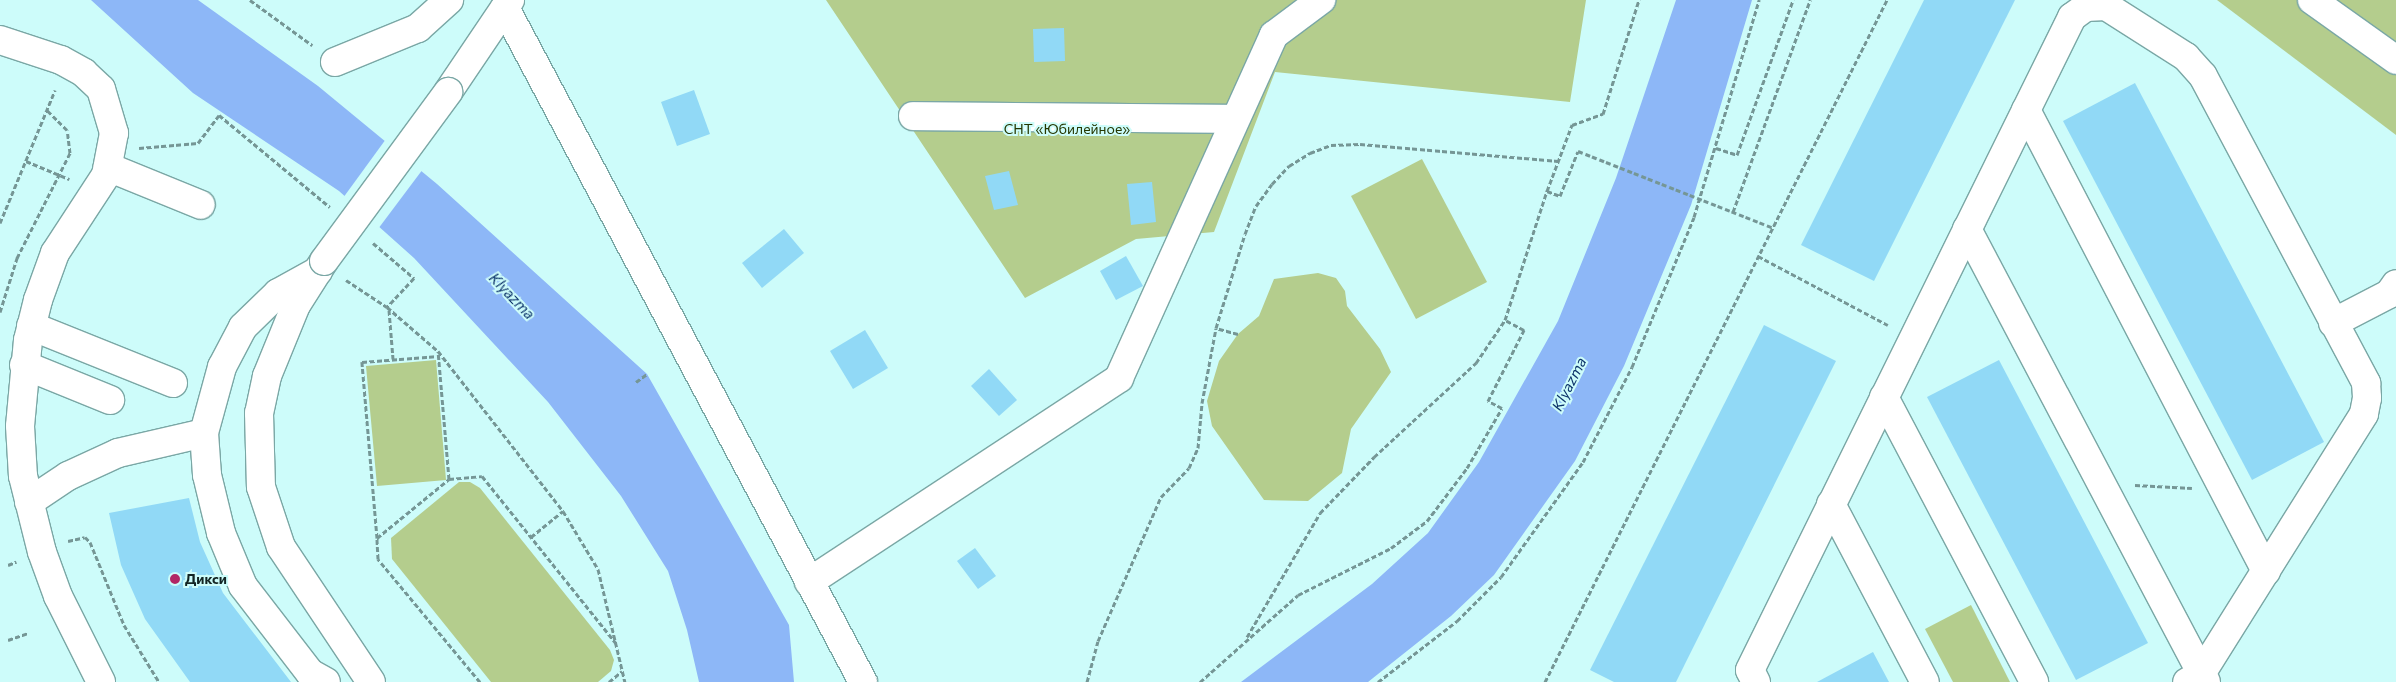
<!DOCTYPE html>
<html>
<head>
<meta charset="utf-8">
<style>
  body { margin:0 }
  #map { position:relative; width:2396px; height:682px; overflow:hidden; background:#cdfcfa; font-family:Commissioner,sans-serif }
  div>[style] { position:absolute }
  .green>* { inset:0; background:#b4cd8d }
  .water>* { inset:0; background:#8db7f7 }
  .pier>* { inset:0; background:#cdfcfa }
  .building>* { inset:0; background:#91d9f6 }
  .path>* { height:3px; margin-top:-1.5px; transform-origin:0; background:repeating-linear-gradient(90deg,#759695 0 5px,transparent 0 7.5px) }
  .roads { filter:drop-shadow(1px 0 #7aa7a5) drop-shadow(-1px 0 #7aa7a5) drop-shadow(0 1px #7aa7a5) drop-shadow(0 -1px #7aa7a5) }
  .minor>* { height:28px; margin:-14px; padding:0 14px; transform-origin:14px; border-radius:14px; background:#fff }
  .major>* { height:28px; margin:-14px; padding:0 14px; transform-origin:14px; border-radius:14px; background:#fff }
  .path-bridge>* { height:3px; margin-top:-1.5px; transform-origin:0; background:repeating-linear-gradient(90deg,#759695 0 5px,transparent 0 7.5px) }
  .bridges { filter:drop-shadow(1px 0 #7aa7a5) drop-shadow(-1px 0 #7aa7a5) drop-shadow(0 1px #7aa7a5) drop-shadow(0 -1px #7aa7a5) }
  .major-bridge>* { height:28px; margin:-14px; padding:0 14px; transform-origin:14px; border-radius:14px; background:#fff }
  .dots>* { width:14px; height:14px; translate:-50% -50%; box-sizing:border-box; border:2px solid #cdfcfa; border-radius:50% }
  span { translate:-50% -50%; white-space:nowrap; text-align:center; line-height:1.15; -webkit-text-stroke:4px #cdfcfa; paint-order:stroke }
  .park-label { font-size:14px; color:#253600 }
  .poi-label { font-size:14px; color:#132524; font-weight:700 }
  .left { translate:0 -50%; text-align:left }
  .water-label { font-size:15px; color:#0d336a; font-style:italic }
</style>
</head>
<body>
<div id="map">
  <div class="green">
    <div style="clip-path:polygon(826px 0,1586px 0,1570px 102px,1275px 72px,1214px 232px,1136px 239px,1025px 298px)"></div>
    <div style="clip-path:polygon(2217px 0,2396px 0,2396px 135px)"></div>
    <div style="clip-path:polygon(1422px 159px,1487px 282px,1416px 319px,1351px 196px)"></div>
    <div style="clip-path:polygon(1318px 273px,1336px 278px,1345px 291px,1347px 306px,1380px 349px,1391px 372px,1351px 429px,1342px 473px,1308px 501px,1264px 500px,1212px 426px,1207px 401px,1219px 361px,1238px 334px,1259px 316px,1274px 279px)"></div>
    <div style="clip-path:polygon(436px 360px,446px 480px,377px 486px,366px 366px)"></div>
    <div style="clip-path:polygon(459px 482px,470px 482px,480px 488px,610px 650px,614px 660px,611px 671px,598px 682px,491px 682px,392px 559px,391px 538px)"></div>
    <div style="clip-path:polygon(1971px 605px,2010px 682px,1953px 682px,1925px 629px)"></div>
  </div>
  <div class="water">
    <div style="clip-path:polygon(91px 0,198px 0,318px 86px,437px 184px,647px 374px,789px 625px,794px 682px,699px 682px,687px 630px,668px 571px,621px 496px,548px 402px,414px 258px,339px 191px,193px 93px)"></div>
    <div style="clip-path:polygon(1676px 0,1752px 0,1691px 205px,1624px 366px,1575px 461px,1494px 575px,1451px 616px,1368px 682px,1241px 682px,1372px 584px,1428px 533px,1479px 462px,1558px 321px,1616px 178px)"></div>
  </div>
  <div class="pier">
    <div style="clip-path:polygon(386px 139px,423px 169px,378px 229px,343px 198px)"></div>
  </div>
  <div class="building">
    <div style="clip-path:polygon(1924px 0,2015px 0,1874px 281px,1801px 245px)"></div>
    <div style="clip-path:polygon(1064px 28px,1065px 61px,1034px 62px,1033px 29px)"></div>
    <div style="clip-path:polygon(2135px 83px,2324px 442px,2252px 480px,2063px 121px)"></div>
    <div style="clip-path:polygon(694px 90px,710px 134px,677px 146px,661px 102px)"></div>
    <div style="clip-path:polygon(1009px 171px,1018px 205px,994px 210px,985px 176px)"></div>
    <div style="clip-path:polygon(1152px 182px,1156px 222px,1131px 225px,1127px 184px)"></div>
    <div style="clip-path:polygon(784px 229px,804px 253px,762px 288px,742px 263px)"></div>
    <div style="clip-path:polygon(1126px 256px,1143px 286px,1116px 300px,1100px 271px)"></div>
    <div style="clip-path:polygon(1764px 325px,1836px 361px,1676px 682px,1614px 682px,1590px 670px)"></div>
    <div style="clip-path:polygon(865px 330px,888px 368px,853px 389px,830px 351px)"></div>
    <div style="clip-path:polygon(1999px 360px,2148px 643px,2076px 680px,1927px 397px)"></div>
    <div style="clip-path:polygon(989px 369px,1017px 400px,999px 416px,971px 386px)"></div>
    <div style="clip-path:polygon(189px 498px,200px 542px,223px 593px,291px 682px,190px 682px,145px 619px,121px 565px,109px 513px)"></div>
    <div style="clip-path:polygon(975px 548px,996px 576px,978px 589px,957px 561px)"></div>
    <div style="clip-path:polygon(1873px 652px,1889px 682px,1817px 682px)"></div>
  </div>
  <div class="path">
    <div style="left:250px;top:0;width:77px;rotate:36deg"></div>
    <div style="left:139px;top:148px;width:59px;rotate:-4.8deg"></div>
    <div style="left:198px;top:143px;width:35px;rotate:-53deg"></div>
    <div style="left:219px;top:115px;width:144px;rotate:39.7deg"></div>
    <div style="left:1716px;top:148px;width:22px;rotate:18deg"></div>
    <div style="left:1737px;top:155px;width:165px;rotate:-70.1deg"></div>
    <div style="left:26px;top:161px;width:47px;rotate:22.7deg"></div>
    <div style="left:1547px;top:191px;width:14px;rotate:21deg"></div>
    <div style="left:1560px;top:196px;width:48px;rotate:-68.2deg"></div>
    <div style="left:1733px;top:212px;width:226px;rotate:-70deg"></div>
    <div style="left:0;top:223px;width:144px;rotate:-67.5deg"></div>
    <div style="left:373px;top:243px;width:54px;rotate:40.5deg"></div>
    <div style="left:414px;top:278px;width:40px;rotate:133deg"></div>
    <div style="left:387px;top:307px;width:67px;rotate:40.8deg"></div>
    <div style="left:1758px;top:256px;width:147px;rotate:28deg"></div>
    <div style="left:346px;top:280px;width:49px;rotate:33.4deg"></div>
    <div style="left:389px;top:310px;width:49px;rotate:85.3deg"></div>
    <div style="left:0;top:312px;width:57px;rotate:-72.5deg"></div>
    <div style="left:17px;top:258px;width:118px;rotate:-63.2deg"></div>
    <div style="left:70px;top:153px;width:23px;rotate:-97deg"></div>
    <div style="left:67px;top:130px;width:28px;rotate:-135deg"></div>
    <div style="left:1238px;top:334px;width:23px;rotate:-165deg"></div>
    <div style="left:1216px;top:328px;width:98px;rotate:-72.9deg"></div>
    <div style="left:1245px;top:234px;width:30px;rotate:-69deg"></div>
    <div style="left:1256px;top:206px;width:27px;rotate:-54deg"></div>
    <div style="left:1272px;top:184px;width:25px;rotate:-47deg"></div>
    <div style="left:1289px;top:166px;width:25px;rotate:-32deg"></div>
    <div style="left:1310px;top:153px;width:22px;rotate:-21deg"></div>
    <div style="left:1331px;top:145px;width:29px;rotate:-2deg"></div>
    <div style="left:1360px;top:144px;width:199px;rotate:4.9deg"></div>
    <div style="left:636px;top:382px;width:14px;rotate:-36deg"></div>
    <div style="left:449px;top:479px;width:33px;rotate:-5deg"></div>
    <div style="left:482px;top:476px;width:214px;rotate:51.3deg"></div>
    <div style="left:2135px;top:485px;width:57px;rotate:3deg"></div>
    <div style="left:531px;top:537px;width:41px;rotate:-39.1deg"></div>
    <div style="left:377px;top:538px;width:177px;rotate:-94.9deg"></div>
    <div style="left:362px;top:362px;width:77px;rotate:-4.5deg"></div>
    <div style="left:68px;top:541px;width:17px;rotate:-13deg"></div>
    <div style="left:85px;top:537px;width:7px;rotate:45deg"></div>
    <div style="left:90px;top:542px;width:90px;rotate:67.7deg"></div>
    <div style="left:124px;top:625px;width:67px;rotate:58.4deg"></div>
    <div style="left:8px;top:565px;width:9px;rotate:-21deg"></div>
    <div style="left:1247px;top:637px;width:144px;rotate:-59.5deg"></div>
    <div style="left:1320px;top:513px;width:78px;rotate:-46deg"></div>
    <div style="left:1374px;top:457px;width:139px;rotate:-42.7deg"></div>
    <div style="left:1476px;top:363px;width:52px;rotate:-56deg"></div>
    <div style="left:8px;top:640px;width:21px;rotate:-19deg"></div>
    <div style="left:480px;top:682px;width:160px;rotate:-129.7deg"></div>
    <div style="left:378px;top:559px;width:21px;rotate:-93deg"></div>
    <div style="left:377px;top:538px;width:93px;rotate:-39.3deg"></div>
    <div style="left:449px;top:479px;width:128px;rotate:-94.9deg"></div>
    <div style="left:438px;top:351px;width:203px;rotate:52deg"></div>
    <div style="left:563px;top:511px;width:68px;rotate:58.9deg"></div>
    <div style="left:598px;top:569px;width:116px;rotate:76.6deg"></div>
    <div style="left:609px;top:682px;width:17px;rotate:-40deg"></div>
    <div style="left:1087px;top:682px;width:42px;rotate:-75deg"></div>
    <div style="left:1098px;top:641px;width:157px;rotate:-66.4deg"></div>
    <div style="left:1161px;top:497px;width:40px;rotate:-46deg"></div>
    <div style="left:1189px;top:468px;width:22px;rotate:-66deg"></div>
    <div style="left:1198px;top:448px;width:45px;rotate:-84.9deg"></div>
    <div style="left:1202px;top:403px;width:76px;rotate:-79.4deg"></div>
    <div style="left:1200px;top:682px;width:131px;rotate:-41.6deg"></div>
    <div style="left:1298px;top:595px;width:104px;rotate:-26.8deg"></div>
    <div style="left:1391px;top:548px;width:45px;rotate:-36.9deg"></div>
    <div style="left:1427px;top:521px;width:66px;rotate:-53deg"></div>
    <div style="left:1467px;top:468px;width:69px;rotate:-59.7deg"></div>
    <div style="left:1502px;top:408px;width:16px;rotate:-153deg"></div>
    <div style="left:1488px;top:401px;width:80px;rotate:-63.1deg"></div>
    <div style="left:1524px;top:330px;width:21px;rotate:-152deg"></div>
    <div style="left:1505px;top:320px;width:136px;rotate:-72deg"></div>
    <div style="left:1547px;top:191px;width:71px;rotate:-69.3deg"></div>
    <div style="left:1572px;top:125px;width:33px;rotate:-20deg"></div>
    <div style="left:1603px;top:114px;width:120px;rotate:-72.5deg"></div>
    <div style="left:1378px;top:682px;width:100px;rotate:-37.7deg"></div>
    <div style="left:1457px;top:621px;width:62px;rotate:-45deg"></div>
    <div style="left:1501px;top:577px;width:141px;rotate:-54.5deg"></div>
    <div style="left:1583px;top:462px;width:107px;rotate:-62.7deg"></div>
    <div style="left:1632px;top:367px;width:162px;rotate:-67.5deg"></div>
    <div style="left:1694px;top:217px;width:227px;rotate:-73.3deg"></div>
    <div style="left:1545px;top:682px;width:763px;rotate:-63.37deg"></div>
  </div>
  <div class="roads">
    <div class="minor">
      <div style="left:2312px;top:0;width:103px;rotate:35.5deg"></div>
      <div style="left:505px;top:8px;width:763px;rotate:62.02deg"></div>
      <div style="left:0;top:40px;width:64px;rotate:18.2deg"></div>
      <div style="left:61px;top:60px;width:26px;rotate:29deg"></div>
      <div style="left:84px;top:73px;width:23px;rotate:43deg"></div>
      <div style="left:101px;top:89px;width:46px;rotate:73.5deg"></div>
      <div style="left:114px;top:133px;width:43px;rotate:100.8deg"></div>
      <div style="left:106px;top:175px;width:93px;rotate:123.2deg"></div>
      <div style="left:55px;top:253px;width:50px;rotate:109.9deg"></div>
      <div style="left:38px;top:300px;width:41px;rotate:104deg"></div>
      <div style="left:28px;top:340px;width:86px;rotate:95.3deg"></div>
      <div style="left:20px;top:426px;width:50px;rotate:86.6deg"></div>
      <div style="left:23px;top:476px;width:78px;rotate:76deg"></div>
      <div style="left:42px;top:552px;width:47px;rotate:70deg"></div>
      <div style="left:58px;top:596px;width:96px;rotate:63.4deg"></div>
      <div style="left:335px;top:62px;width:90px;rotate:-22.3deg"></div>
      <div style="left:418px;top:28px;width:42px;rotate:-42.1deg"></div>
      <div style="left:2026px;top:110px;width:520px;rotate:62.5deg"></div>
      <div style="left:913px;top:116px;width:319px;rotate:0.5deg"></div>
      <div style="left:108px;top:167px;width:100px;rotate:22.2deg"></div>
      <div style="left:1967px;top:229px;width:512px;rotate:62.18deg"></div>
      <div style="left:318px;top:271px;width:46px;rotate:151.2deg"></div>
      <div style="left:278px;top:293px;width:49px;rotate:135.8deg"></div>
      <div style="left:243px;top:327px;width:45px;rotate:117.7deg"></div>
      <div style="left:222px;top:367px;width:68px;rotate:105.3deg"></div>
      <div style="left:204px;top:433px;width:42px;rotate:85.9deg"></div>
      <div style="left:207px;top:475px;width:60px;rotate:76.4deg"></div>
      <div style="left:221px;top:533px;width:57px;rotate:67.5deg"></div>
      <div style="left:243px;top:586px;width:110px;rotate:52.4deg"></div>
      <div style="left:310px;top:673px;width:18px;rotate:29deg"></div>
      <div style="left:2333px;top:323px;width:63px;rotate:-27.4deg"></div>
      <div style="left:2389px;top:294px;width:12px;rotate:-55deg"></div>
      <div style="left:31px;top:326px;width:153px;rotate:21.9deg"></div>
      <div style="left:24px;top:365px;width:93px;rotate:22.1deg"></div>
      <div style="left:1884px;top:397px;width:322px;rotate:62.2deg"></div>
      <div style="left:29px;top:502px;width:47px;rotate:-33.7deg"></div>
      <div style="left:68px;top:476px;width:55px;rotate:-24.7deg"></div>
      <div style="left:118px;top:453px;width:88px;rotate:-13.1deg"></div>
      <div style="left:1831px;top:504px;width:201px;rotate:62.2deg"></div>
      <div style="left:809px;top:582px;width:371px;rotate:-33.3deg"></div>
      <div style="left:1119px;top:378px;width:376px;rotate:-65.7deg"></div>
      <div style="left:1274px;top:35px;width:59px;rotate:-36.7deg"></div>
      <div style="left:1756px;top:682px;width:13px;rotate:-117deg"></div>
      <div style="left:1750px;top:670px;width:728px;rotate:-63.75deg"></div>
      <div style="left:2072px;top:17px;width:17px;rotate:-36deg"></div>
      <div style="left:2086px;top:7px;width:20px;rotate:-3deg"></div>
      <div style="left:2106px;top:6px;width:95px;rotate:32.5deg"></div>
      <div style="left:2186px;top:57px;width:25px;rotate:48deg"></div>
      <div style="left:2203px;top:76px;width:348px;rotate:62deg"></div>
      <div style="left:2366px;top:383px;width:15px;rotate:86deg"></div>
      <div style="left:2367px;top:398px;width:16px;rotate:101deg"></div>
      <div style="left:2364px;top:414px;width:307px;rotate:122.1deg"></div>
      <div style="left:2201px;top:674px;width:16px;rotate:150deg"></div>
    </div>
    <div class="major">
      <div style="left:448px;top:92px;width:111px;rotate:-56deg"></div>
      <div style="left:324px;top:261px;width:52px;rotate:122.5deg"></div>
      <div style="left:296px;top:305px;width:77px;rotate:112.2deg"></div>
      <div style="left:267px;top:376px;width:38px;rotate:102deg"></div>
      <div style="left:259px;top:413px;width:74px;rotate:88.5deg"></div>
      <div style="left:261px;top:487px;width:63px;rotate:71.6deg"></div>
      <div style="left:281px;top:547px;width:162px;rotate:56.3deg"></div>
    </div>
  </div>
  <div class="path-bridge">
    <div style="left:1578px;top:151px;width:210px;rotate:21.5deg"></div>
  </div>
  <div class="bridges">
    <div class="major-bridge">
      <div style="left:324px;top:261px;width:210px;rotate:-53.7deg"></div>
    </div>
  </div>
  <div class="dots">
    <div style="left:175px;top:579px;background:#b12765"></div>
  </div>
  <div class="park-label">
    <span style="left:1067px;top:129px">СНТ «Юбилейное»</span>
  </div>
  <div class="poi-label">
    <span class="left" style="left:185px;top:579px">Дикси</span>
  </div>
  <div class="water-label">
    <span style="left:512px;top:296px;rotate:46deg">Klyazma</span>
    <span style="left:1569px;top:384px;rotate:-63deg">Klyazma</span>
  </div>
</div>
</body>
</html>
